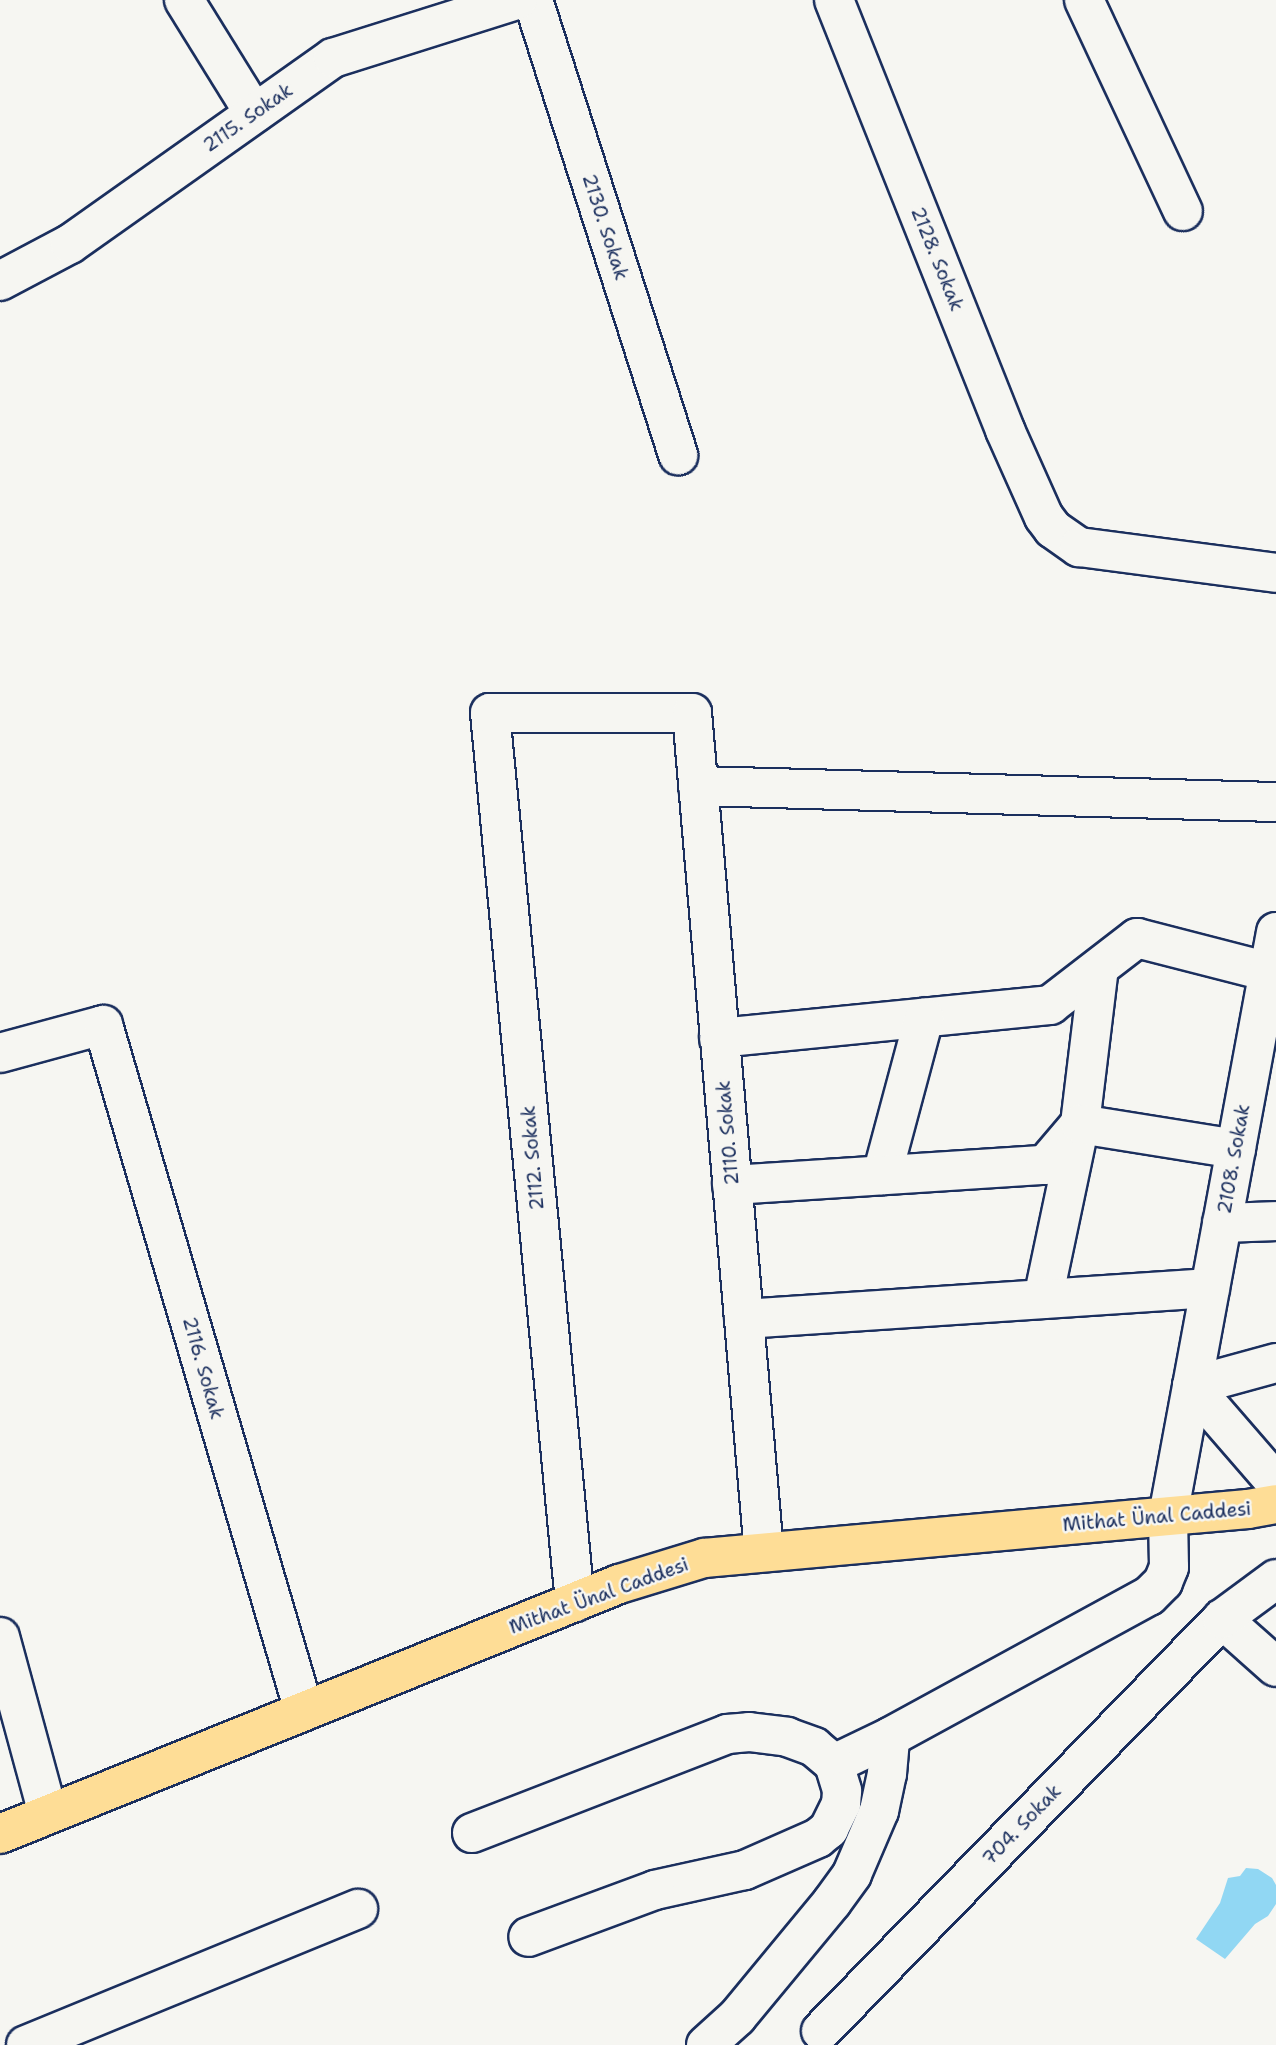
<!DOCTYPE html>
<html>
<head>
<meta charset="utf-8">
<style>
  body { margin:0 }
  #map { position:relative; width:1276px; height:2045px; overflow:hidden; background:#f6f6f2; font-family:"Shantell Sans",sans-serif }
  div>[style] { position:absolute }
  .water>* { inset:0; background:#91d7f3 }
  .roads { filter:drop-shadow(2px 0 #1b2f5e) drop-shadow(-2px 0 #1b2f5e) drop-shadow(0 2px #1b2f5e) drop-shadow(0 -2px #1b2f5e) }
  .minor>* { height:38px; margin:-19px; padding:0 19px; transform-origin:19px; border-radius:19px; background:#f6f6f2 }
  .major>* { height:38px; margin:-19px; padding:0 19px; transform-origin:19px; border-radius:19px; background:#fedd96 }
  span { translate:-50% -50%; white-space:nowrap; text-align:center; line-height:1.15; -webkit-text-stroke:5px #f6f6f2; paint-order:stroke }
  .street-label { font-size:19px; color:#1b2f5e }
</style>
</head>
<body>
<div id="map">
  <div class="water">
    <div style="clip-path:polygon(1246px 1868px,1258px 1869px,1272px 1878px,1276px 1885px,1276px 1904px,1268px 1916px,1255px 1924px,1225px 1959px,1196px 1939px,1220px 1903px,1228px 1878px,1240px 1876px)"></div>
  </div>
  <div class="roads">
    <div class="minor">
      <div style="left:184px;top:0;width:133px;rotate:58.2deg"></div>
      <div style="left:533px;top:0;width:478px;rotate:72.3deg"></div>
      <div style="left:834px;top:0;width:463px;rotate:68.3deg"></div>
      <div style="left:1005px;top:430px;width:95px;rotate:65.9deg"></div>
      <div style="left:1044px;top:517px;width:15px;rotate:53deg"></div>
      <div style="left:1053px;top:529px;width:32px;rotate:35deg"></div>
      <div style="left:1079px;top:547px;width:199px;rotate:7.5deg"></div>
      <div style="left:1084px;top:0;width:233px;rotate:64.9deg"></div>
      <div style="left:0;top:281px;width:79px;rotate:-27.9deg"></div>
      <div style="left:70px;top:244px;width:322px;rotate:-35.3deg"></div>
      <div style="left:333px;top:58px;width:193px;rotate:-17.5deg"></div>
      <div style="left:698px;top:786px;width:578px;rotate:1.59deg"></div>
      <div style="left:719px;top:1038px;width:333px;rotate:-5.7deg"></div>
      <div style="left:1050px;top:1005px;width:110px;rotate:-37.6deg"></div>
      <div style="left:1137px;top:938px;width:136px;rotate:14.4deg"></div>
      <div style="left:0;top:1053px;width:107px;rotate:-15.2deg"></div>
      <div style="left:103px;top:1025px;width:715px;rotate:73.67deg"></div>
      <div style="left:882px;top:1175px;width:163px;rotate:-75deg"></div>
      <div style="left:732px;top:1185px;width:314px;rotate:-3.7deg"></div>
      <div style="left:1045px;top:1165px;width:54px;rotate:-49.5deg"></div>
      <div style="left:1080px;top:1124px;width:157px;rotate:-83.1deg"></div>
      <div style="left:1222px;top:1223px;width:54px;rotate:-2.1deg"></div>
      <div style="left:1043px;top:1299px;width:179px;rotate:-78.1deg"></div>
      <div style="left:1080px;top:1124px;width:158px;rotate:9.1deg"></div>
      <div style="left:744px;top:1319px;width:467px;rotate:-3.8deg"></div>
      <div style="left:1192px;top:1386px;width:128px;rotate:49.1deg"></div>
      <div style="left:1192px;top:1386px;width:87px;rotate:-15.3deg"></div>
      <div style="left:575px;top:1602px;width:893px;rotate:-95.46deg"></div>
      <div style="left:490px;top:713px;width:202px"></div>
      <div style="left:692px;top:713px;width:842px;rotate:85.1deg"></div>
      <div style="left:1222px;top:1619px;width:72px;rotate:41.6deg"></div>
      <div style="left:0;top:1637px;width:183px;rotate:74.8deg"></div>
      <div style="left:834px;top:1764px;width:62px;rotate:-25.7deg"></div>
      <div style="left:890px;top:1737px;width:295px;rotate:-28.6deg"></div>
      <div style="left:1149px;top:1596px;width:20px;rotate:-45deg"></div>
      <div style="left:1163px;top:1582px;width:16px;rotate:-68deg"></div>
      <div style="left:1169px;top:1567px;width:51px;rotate:-91.1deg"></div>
      <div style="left:1168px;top:1516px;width:594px;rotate:-79.52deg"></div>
      <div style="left:472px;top:1833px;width:274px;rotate:-21.2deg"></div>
      <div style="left:727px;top:1734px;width:22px;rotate:-5deg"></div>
      <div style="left:749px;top:1732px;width:38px;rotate:7deg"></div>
      <div style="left:787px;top:1737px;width:29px;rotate:20deg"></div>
      <div style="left:814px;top:1747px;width:26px;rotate:40deg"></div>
      <div style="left:834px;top:1764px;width:28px;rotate:73deg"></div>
      <div style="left:842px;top:1791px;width:13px;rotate:94deg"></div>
      <div style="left:841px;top:1804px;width:28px;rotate:116deg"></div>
      <div style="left:829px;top:1829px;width:14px;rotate:141deg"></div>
      <div style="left:818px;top:1838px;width:80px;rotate:156.3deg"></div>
      <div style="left:745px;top:1870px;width:92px;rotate:167.5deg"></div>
      <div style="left:655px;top:1890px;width:135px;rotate:159.7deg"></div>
      <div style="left:821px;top:2031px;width:575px;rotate:-45.78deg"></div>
      <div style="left:1222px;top:1619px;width:67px;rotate:-36.5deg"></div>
      <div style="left:26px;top:2045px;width:359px;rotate:-22.3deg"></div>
      <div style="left:706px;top:2045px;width:42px;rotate:-42.1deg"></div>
      <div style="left:737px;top:2017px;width:149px;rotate:-50.4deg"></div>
      <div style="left:832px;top:1902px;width:34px;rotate:-54deg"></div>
      <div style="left:852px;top:1874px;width:69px;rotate:-66.8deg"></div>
      <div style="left:879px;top:1811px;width:38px;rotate:-78deg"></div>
      <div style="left:887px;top:1774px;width:37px;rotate:-85deg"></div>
    </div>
    <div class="major">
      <div style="left:0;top:1834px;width:668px;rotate:-21.99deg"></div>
      <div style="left:619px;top:1584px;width:89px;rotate:-17deg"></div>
      <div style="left:704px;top:1558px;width:546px;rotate:-5.15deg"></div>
      <div style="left:1248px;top:1509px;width:28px;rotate:-10deg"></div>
    </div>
  </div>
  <div class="street-label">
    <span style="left:248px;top:118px;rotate:-35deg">2115. Sokak</span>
    <span style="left:605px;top:227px;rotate:72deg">2130. Sokak</span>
    <span style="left:937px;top:259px;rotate:68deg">2128. Sokak</span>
    <span style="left:728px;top:1133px;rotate:-95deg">2110. Sokak</span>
    <span style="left:533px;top:1158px;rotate:-95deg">2112. Sokak</span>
    <span style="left:1234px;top:1159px;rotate:-80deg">2108. Sokak</span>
    <span style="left:203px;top:1368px;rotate:74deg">2116. Sokak</span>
    <span style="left:1157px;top:1517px;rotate:-5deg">Mithat Ünal Caddesi</span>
    <span style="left:599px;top:1596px;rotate:-20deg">Mithat Ünal Caddesi</span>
    <span style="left:1022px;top:1825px;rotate:-46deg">704. Sokak</span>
  </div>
</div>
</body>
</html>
